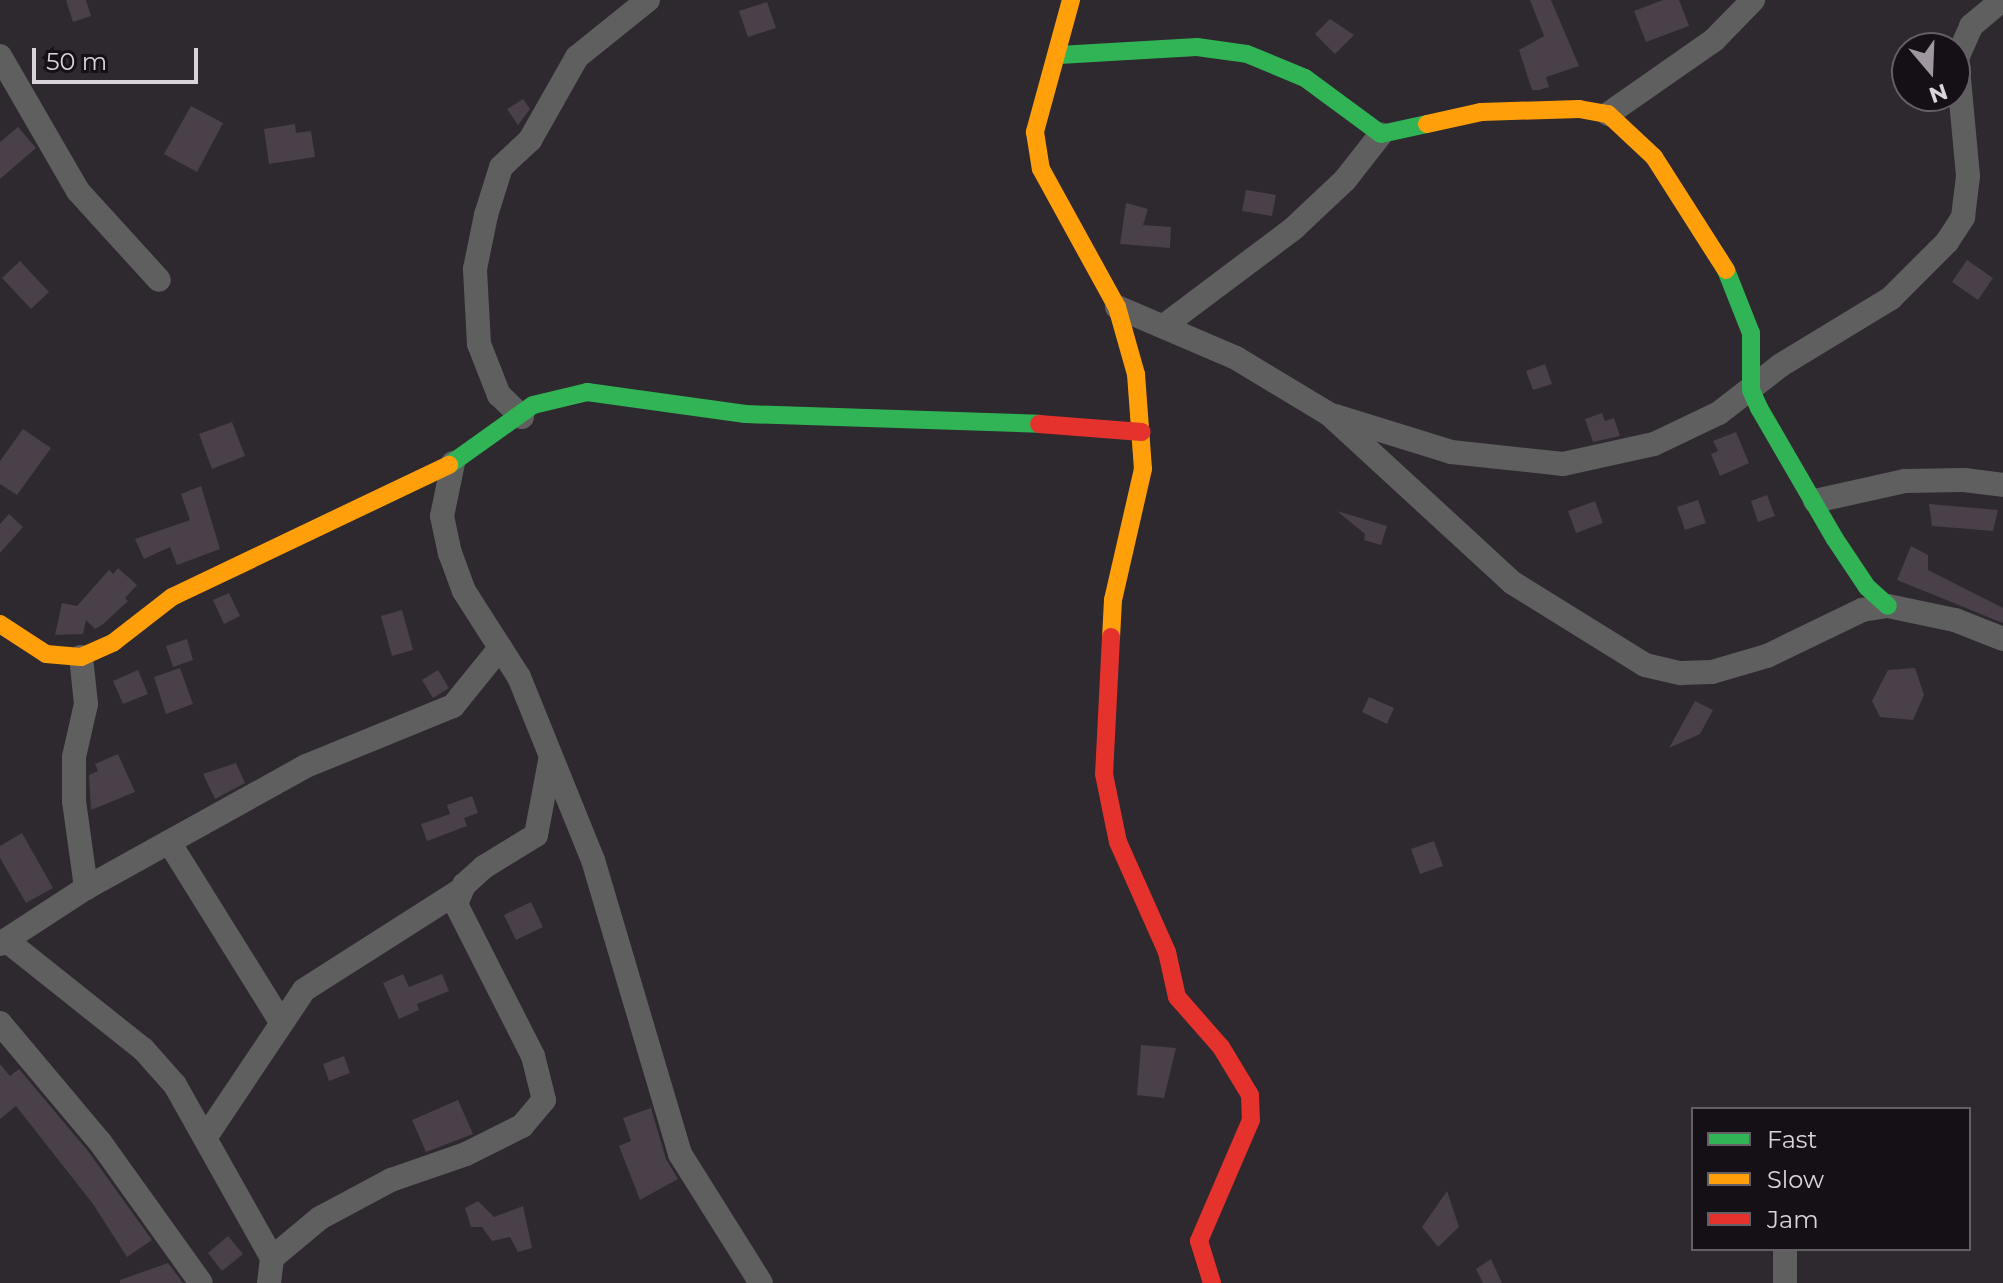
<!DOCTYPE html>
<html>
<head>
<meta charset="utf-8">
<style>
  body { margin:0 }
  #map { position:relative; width:2003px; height:1283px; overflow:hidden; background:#2e282f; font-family:Montserrat,sans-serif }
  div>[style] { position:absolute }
  .building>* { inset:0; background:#49404a }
  .street>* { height:24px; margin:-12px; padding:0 12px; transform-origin:12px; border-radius:12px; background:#5f5f60 }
  .fast>* { height:18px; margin:-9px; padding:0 9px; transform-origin:9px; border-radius:9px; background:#30b455 }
  .slow>* { height:18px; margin:-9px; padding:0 9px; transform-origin:9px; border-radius:9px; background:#ff9f0a }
  .jam>* { height:18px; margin:-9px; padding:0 9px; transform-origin:9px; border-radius:9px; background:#e5322d }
  span { translate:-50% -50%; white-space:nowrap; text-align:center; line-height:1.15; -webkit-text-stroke:6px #151016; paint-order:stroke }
  .legend { position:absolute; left:1691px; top:1107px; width:280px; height:144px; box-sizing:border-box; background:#151016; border:2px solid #645e65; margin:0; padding:10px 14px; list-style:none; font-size:24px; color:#dbd3dc }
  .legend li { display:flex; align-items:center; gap:16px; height:40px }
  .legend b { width:40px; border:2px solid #645e65 }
  .north { position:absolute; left:1891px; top:32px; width:80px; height:80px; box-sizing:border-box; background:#151016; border:2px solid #645e65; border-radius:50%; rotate:161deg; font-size:22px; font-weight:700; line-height:32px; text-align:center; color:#dbd3dc }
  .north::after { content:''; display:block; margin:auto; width:28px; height:36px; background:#9e979f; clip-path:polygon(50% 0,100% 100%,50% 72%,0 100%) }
  .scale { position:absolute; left:32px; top:48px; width:166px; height:36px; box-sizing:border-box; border:4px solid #dbd3dc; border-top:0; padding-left:10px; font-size:24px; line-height:28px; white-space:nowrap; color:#dbd3dc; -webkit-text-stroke:6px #151016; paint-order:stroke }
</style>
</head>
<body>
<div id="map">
  <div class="building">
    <div style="clip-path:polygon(66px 0,86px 0,91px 16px,73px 22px)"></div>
    <div style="clip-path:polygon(1530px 0,1551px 0,1579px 66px,1546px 77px,1549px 87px,1539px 90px,1532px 90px,1519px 50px,1544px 36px)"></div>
    <div style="clip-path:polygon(1663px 0,1679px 0,1689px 26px,1646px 42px,1634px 11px)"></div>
    <div style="clip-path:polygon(767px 2px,776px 28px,748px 37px,739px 11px)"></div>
    <div style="clip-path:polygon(1330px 19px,1354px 35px,1335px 54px,1315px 34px)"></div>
    <div style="clip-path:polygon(523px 99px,530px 109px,518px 125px,507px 109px)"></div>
    <div style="clip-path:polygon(191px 106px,223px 123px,197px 172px,164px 154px)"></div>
    <div style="clip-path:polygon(295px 124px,296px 133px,311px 131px,315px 157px,269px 164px,264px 129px)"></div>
    <div style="clip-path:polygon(18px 127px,36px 148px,0 179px,0 142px)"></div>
    <div style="clip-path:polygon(1246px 190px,1276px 195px,1272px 216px,1242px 211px)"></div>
    <div style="clip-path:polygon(1126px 203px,1148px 209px,1143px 225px,1171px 227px,1170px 248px,1120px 244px)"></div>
    <div style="clip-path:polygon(1967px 260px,1993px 278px,1978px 300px,1952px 282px)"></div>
    <div style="clip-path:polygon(20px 261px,49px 292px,31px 309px,2px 278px)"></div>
    <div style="clip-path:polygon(1545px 364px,1552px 384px,1533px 390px,1526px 371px)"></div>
    <div style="clip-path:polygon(1602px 413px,1605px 421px,1614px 418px,1620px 436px,1593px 442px,1585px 419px)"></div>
    <div style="clip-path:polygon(232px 422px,245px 456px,212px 469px,199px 434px)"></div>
    <div style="clip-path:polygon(23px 429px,51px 448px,17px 495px,0 484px,0 461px)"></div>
    <div style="clip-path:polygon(1736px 432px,1749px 463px,1720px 476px,1711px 454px,1718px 451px,1713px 441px)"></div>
    <div style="clip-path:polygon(201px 486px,220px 549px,177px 565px,170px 547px,144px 559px,135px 539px,190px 520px,181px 494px)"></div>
    <div style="clip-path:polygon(1767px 495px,1775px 516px,1758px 522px,1751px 501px)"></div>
    <div style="clip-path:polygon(1698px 500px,1706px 523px,1685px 530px,1677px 507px)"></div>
    <div style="clip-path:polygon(1595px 501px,1603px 523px,1576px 533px,1568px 511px)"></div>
    <div style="clip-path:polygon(1929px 504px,1998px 510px,1993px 531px,1932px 526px)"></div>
    <div style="clip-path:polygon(1337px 511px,1387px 526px,1381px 545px,1364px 540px,1365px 534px)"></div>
    <div style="clip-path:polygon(9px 514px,23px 527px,0 553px,0 524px)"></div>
    <div style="clip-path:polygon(1911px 546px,1928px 555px,1928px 570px,2003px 608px,2003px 623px,1897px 580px)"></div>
    <div style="clip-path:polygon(118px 568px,137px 585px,125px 598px,128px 601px,102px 625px,95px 629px,86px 620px,83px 634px,55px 635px,62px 603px,77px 606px,109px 570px,113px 574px)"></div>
    <div style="clip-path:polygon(229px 593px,240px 616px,224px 624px,213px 600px)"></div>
    <div style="clip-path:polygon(402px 610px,413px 650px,392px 656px,381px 616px)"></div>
    <div style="clip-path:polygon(187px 639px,193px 660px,173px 667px,166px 646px)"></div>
    <div style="clip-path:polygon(180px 668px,193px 704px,166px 714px,154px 677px)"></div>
    <div style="clip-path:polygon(1915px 668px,1924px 695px,1913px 720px,1880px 717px,1872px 701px,1888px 670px)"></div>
    <div style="clip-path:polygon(138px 670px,148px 694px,123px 704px,113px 681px)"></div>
    <div style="clip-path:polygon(438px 670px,449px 688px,433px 698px,422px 680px)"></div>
    <div style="clip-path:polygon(1369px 697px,1394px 708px,1387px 724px,1362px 712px)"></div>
    <div style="clip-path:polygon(1695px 701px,1713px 710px,1700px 734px,1669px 748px)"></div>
    <div style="clip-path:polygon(118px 754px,135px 792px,91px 810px,89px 775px,98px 771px,95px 764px)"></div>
    <div style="clip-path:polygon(236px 763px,245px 783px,215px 799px,203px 774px)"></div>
    <div style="clip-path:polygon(472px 796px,478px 813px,464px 818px,467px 826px,427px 841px,421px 824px,450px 814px,447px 805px)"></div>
    <div style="clip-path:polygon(22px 833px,53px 888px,26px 903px,0 858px,0 846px)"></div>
    <div style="clip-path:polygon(1434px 841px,1443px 866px,1420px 874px,1411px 849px)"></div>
    <div style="clip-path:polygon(531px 902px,543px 927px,516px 940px,504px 915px)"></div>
    <div style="clip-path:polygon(403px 974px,409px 987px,442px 974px,449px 991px,417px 1004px,419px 1010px,399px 1019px,383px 983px)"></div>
    <div style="clip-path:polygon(1141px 1045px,1176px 1048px,1164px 1098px,1137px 1095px)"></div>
    <div style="clip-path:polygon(344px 1056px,350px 1073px,329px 1081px,323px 1064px)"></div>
    <div style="clip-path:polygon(0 1064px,10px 1076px,19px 1069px,88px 1151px,152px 1240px,127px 1257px,93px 1204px,16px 1106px,0 1119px)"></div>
    <div style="clip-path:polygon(458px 1100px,473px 1134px,426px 1152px,412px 1120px)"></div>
    <div style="clip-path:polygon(651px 1108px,666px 1159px,678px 1179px,640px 1200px,619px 1146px,631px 1141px,623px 1118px)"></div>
    <div style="clip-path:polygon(1447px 1191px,1459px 1227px,1438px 1247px,1422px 1227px)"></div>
    <div style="clip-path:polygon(478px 1201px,494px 1217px,523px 1206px,532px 1248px,518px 1252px,510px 1237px,492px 1241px,482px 1227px,471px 1227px,465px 1208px)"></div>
    <div style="clip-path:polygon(228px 1236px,243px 1254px,222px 1271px,208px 1253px)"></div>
    <div style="clip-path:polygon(1491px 1259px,1502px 1283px,1483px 1283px,1476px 1269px)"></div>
    <div style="clip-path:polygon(168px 1263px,183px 1283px,120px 1283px,120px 1280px)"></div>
  </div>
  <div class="street">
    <div style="left:0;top:56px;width:156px;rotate:60deg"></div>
    <div style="left:78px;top:191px;width:120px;rotate:47.7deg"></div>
    <div style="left:1608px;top:114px;width:129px;rotate:-34.9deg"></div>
    <div style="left:1714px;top:40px;width:56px;rotate:-45.7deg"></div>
    <div style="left:1117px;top:307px;width:129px;rotate:23.2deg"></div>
    <div style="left:1236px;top:358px;width:109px;rotate:31.1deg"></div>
    <div style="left:1329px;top:414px;width:250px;rotate:42.6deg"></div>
    <div style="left:1513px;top:583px;width:155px;rotate:31.8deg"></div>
    <div style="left:1645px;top:665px;width:37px;rotate:13deg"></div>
    <div style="left:1681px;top:673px;width:31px;rotate:-2deg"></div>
    <div style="left:1712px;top:672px;width:57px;rotate:-16.2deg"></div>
    <div style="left:1767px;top:656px;width:106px;rotate:-25.8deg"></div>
    <div style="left:1862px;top:610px;width:26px;rotate:-9deg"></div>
    <div style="left:1888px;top:606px;width:68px;rotate:11.8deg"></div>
    <div style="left:1955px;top:620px;width:52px;rotate:21.6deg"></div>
    <div style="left:1165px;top:325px;width:161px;rotate:-36.9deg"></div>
    <div style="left:1294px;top:228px;width:70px;rotate:-43.3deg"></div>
    <div style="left:1345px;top:180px;width:58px;rotate:-52deg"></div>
    <div style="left:1335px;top:416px;width:121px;rotate:17.2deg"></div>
    <div style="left:1451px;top:452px;width:113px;rotate:6.1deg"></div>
    <div style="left:1563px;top:464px;width:93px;rotate:-12.4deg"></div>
    <div style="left:1654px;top:444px;width:72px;rotate:-25.5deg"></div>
    <div style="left:1719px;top:413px;width:78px;rotate:-37.7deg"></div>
    <div style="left:1781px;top:365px;width:129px;rotate:-31.3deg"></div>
    <div style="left:1891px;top:298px;width:79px;rotate:-45deg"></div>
    <div style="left:1947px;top:242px;width:30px;rotate:-57deg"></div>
    <div style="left:1963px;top:217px;width:41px;rotate:-83deg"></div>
    <div style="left:1968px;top:176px;width:119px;rotate:-95.3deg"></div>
    <div style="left:1957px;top:58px;width:35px;rotate:-66deg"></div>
    <div style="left:1971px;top:26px;width:40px;rotate:-40deg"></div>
    <div style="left:522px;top:417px;width:32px;rotate:-136deg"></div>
    <div style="left:499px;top:395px;width:55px;rotate:-111.4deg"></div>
    <div style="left:479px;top:344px;width:75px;rotate:-93.1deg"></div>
    <div style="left:475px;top:269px;width:55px;rotate:-78.5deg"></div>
    <div style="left:486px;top:215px;width:50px;rotate:-72.6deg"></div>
    <div style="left:501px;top:167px;width:40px;rotate:-43deg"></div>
    <div style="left:530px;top:140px;width:95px;rotate:-60.5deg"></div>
    <div style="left:577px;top:57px;width:91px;rotate:-38.8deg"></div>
    <div style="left:453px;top:463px;width:54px;rotate:101.7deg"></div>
    <div style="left:442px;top:516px;width:38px;rotate:78deg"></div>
    <div style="left:450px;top:553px;width:40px;rotate:69.8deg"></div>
    <div style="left:464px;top:591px;width:102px;rotate:57.4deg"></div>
    <div style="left:519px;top:677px;width:197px;rotate:68deg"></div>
    <div style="left:593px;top:860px;width:307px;rotate:73.5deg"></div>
    <div style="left:680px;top:1154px;width:152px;rotate:57.9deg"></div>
    <div style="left:1815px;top:501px;width:92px;rotate:-12.5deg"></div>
    <div style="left:1905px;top:481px;width:59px;rotate:-1deg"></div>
    <div style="left:1964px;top:480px;width:39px;rotate:7deg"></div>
    <div style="left:81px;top:657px;width:47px;rotate:83.9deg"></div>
    <div style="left:86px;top:704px;width:54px;rotate:102.8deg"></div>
    <div style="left:74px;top:757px;width:44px;rotate:90deg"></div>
    <div style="left:74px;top:801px;width:88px;rotate:82.1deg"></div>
    <div style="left:169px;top:842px;width:210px;rotate:58.1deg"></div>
    <div style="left:7px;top:941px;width:174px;rotate:38.5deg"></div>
    <div style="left:143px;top:1049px;width:48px;rotate:48.4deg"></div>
    <div style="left:175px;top:1085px;width:198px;rotate:60.7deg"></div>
    <div style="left:0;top:944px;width:103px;rotate:-33.1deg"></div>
    <div style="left:86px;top:888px;width:252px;rotate:-29deg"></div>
    <div style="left:306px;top:766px;width:159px;rotate:-22.2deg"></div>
    <div style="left:453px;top:706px;width:75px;rotate:-51deg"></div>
    <div style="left:0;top:1023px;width:155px;rotate:50deg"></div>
    <div style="left:100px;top:1142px;width:173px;rotate:54.4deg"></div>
    <div style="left:207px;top:1135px;width:174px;rotate:-56.2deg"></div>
    <div style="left:304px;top:990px;width:183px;rotate:-32.5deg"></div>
    <div style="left:1785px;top:1249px;width:34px;rotate:90deg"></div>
    <div style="left:269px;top:1283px;width:25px;rotate:-83deg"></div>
    <div style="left:272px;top:1258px;width:62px;rotate:-39.8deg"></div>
    <div style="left:320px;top:1218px;width:81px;rotate:-28.2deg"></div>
    <div style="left:391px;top:1180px;width:79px;rotate:-19.1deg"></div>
    <div style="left:466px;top:1154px;width:63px;rotate:-26.6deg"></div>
    <div style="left:522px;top:1126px;width:34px;rotate:-50deg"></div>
    <div style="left:544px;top:1100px;width:45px;rotate:-104deg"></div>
    <div style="left:533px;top:1056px;width:170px;rotate:-116.9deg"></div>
    <div style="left:456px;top:904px;width:21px;rotate:-67deg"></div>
    <div style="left:464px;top:885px;width:27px;rotate:-42deg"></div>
    <div style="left:484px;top:867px;width:61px;rotate:-31.6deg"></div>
    <div style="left:536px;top:835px;width:75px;rotate:-79.3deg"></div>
  </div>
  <div class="fast">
    <div style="left:1059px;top:55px;width:138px;rotate:-3.3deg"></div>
    <div style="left:1197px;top:47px;width:50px;rotate:8deg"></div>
    <div style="left:1247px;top:54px;width:63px;rotate:22.5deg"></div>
    <div style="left:1305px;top:78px;width:94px;rotate:36.4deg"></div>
    <div style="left:1381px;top:134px;width:47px;rotate:-12.3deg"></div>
    <div style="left:1726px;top:270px;width:68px;rotate:68.4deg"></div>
    <div style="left:1751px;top:333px;width:57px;rotate:90deg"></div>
    <div style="left:1751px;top:390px;width:20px;rotate:66deg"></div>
    <div style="left:1759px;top:408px;width:151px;rotate:59.9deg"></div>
    <div style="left:1835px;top:539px;width:58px;rotate:56.3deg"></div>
    <div style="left:1867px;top:587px;width:28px;rotate:42deg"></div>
    <div style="left:449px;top:465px;width:103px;rotate:-35.5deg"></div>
    <div style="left:533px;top:405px;width:56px;rotate:-13.5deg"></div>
    <div style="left:587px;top:392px;width:160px;rotate:7.9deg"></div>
    <div style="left:745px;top:414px;width:294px;rotate:1.9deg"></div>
  </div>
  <div class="slow">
    <div style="left:1071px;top:0;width:137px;rotate:105.3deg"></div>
    <div style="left:1035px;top:132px;width:37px;rotate:81deg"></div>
    <div style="left:1041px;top:169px;width:158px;rotate:61.2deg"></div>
    <div style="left:1117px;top:307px;width:70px;rotate:74.2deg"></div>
    <div style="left:1136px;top:374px;width:95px;rotate:85.8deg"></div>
    <div style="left:1143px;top:469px;width:134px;rotate:102.9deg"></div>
    <div style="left:1113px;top:600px;width:37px;rotate:93deg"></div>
    <div style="left:1427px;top:124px;width:55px;rotate:-12.5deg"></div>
    <div style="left:1481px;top:112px;width:98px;rotate:-1.8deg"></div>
    <div style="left:1579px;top:109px;width:29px;rotate:10deg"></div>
    <div style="left:1608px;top:114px;width:63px;rotate:43.1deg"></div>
    <div style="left:1654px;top:157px;width:134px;rotate:57.5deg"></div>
    <div style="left:0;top:624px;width:55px;rotate:33.1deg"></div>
    <div style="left:46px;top:654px;width:35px;rotate:5deg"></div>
    <div style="left:81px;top:657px;width:36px;rotate:-24deg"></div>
    <div style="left:114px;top:642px;width:73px;rotate:-37.8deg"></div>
    <div style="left:172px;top:597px;width:307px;rotate:-25.5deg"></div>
  </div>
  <div class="jam">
    <div style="left:1039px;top:424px;width:103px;rotate:4.4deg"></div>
    <div style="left:1111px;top:637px;width:137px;rotate:92.9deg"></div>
    <div style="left:1104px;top:774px;width:69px;rotate:78.4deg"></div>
    <div style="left:1118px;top:842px;width:120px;rotate:66deg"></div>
    <div style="left:1167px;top:952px;width:46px;rotate:77.5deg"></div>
    <div style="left:1177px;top:997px;width:67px;rotate:48.7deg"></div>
    <div style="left:1221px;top:1047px;width:56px;rotate:58.9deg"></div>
    <div style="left:1250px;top:1095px;width:25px;rotate:88deg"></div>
    <div style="left:1251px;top:1120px;width:132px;rotate:113.3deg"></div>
    <div style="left:1199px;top:1241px;width:44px;rotate:72.8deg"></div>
  </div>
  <ul class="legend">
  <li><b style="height:10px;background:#30b455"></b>Fast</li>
  <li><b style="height:10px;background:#ff9f0a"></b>Slow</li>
  <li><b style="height:10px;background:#e5322d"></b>Jam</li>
  </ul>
  <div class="north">N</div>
  <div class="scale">50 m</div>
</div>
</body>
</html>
